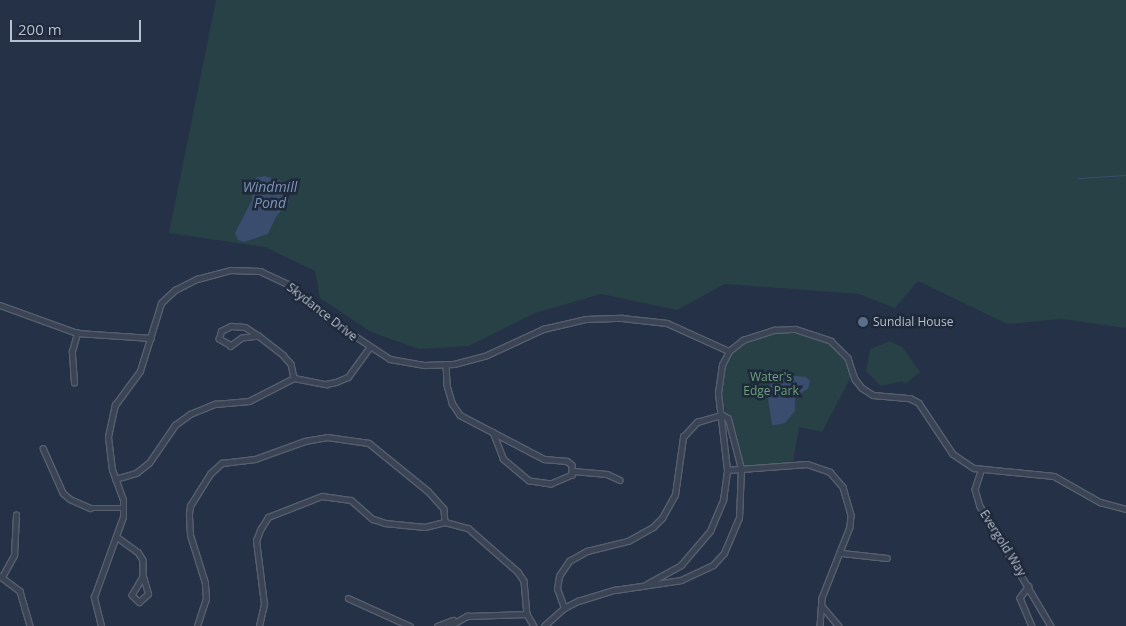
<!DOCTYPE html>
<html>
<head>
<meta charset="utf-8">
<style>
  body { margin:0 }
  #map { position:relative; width:1126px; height:626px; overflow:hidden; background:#253146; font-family:"Open Sans",sans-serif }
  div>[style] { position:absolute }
  .green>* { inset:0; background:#274146 }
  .water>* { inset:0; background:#3a4d6f }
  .stream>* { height:1px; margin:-0.5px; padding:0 0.5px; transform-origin:0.5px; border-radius:0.5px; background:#3a4d6f }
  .roads { filter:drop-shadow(1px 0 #565f6f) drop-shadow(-1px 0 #565f6f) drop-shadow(0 1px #565f6f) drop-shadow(0 -1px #565f6f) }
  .minor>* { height:4.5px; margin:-2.25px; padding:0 2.25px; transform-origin:2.25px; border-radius:2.25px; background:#3a4455 }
  .dots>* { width:14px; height:14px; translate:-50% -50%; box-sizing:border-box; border:2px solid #1e293a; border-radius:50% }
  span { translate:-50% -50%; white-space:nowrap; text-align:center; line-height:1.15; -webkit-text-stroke:5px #1e293a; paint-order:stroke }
  .street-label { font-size:12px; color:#b8bfce }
  .poi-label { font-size:12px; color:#b8bfce }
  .left { translate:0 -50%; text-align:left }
  .park-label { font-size:12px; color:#6da17b }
  .water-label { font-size:14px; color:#7d93b7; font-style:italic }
  .scale { position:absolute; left:10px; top:20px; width:131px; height:22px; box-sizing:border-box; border:2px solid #b8bfce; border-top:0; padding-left:6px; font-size:15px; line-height:18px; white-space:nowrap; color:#b8bfce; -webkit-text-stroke:4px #1e293a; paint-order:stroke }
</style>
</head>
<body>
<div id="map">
  <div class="green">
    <div style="clip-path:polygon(216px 0,1126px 0,1126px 328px,1061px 319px,1007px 324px,918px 281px,895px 308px,859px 294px,725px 284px,677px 310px,601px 294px,535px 313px,469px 346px,419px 349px,371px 332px,320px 298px,315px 271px,265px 247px,169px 233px)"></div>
    <div style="clip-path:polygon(775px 332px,804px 333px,828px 342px,844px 357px,852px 375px,822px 432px,799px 427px,793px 462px,746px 467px,741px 463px,723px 402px,721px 375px,730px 355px,738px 347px,754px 337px)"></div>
    <div style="clip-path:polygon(890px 341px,903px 348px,920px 372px,905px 384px,902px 381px,881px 386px,866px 371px,870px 349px)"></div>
  </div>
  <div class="water">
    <div style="clip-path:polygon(265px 176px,288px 183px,289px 201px,276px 217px,268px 234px,244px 242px,238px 240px,235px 233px,252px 200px,251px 184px,257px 177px)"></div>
    <div style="clip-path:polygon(775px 374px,806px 377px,810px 381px,808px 389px,795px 396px,795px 411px,785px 423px,776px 425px,772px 425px,768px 399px,771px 379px)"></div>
  </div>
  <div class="stream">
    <div style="left:1078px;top:178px;width:48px;rotate:-3.6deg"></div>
  </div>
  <div class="roads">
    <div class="minor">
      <div style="left:0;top:305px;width:82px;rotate:20deg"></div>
      <div style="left:77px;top:333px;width:74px;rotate:3.9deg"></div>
      <div style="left:259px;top:336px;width:17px;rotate:173deg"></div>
      <div style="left:242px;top:338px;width:14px;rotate:144deg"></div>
      <div style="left:231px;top:346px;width:14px;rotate:-150deg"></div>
      <div style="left:219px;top:339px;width:8px;rotate:-76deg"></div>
      <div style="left:221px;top:331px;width:11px;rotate:-27deg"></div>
      <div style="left:231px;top:326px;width:14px;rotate:4deg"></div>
      <div style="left:245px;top:327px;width:17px;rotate:33deg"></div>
      <div style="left:259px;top:336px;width:31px;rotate:38deg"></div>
      <div style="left:283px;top:355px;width:12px;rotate:48deg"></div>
      <div style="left:291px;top:364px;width:14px;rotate:78deg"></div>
      <div style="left:446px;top:364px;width:21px;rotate:87deg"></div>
      <div style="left:447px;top:385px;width:19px;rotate:74deg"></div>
      <div style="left:452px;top:403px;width:14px;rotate:56deg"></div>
      <div style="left:460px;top:415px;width:95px;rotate:27.6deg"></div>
      <div style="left:544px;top:459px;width:23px;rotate:5deg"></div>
      <div style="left:567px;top:461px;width:6px;rotate:39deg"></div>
      <div style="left:572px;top:465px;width:10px;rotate:90deg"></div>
      <div style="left:572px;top:475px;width:23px;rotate:157deg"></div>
      <div style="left:551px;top:484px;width:22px;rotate:-172deg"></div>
      <div style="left:529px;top:481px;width:34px;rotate:-140deg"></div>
      <div style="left:503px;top:459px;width:28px;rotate:-111deg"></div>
      <div style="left:74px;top:383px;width:32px;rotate:-94deg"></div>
      <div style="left:72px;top:351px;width:19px;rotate:-74deg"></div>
      <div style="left:43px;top:448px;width:49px;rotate:66deg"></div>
      <div style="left:63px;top:493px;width:9px;rotate:41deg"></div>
      <div style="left:70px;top:499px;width:22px;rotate:24deg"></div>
      <div style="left:90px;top:508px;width:33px"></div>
      <div style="left:727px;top:470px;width:80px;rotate:-4.3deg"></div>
      <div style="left:807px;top:464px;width:24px;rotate:19deg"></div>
      <div style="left:830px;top:472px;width:20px;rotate:49deg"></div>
      <div style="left:843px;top:487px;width:29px;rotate:74deg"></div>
      <div style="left:851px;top:515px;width:12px;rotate:95deg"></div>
      <div style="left:850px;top:527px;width:76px;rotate:111.5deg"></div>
      <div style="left:822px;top:598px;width:28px;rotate:94deg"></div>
      <div style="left:573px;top:471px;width:34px;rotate:5deg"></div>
      <div style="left:607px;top:474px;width:14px;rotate:25deg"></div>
      <div style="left:981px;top:471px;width:19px;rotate:108deg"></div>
      <div style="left:975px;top:489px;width:18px;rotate:74deg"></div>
      <div style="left:980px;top:506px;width:139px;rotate:59.4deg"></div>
      <div style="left:115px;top:479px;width:22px;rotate:-16deg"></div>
      <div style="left:136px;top:473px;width:16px;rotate:-38deg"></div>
      <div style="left:149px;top:463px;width:46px;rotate:-55.6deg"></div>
      <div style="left:175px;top:425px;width:19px;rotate:-36deg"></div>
      <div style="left:190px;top:414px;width:27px;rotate:-22deg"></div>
      <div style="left:215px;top:404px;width:34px;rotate:-5deg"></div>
      <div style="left:249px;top:401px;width:51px;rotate:-27.1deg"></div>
      <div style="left:294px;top:378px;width:33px;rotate:11deg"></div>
      <div style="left:326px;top:384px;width:10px;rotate:-11deg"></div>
      <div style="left:336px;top:382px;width:13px;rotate:-23deg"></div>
      <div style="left:348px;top:377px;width:37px;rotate:-54deg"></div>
      <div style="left:117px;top:537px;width:26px;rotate:36deg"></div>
      <div style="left:138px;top:552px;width:9px;rotate:58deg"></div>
      <div style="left:143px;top:560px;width:17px;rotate:90deg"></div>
      <div style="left:143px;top:577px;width:21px;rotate:121deg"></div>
      <div style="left:132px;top:595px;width:10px;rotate:45deg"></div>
      <div style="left:139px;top:602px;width:12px;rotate:-42deg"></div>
      <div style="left:148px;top:594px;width:18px;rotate:-106deg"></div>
      <div style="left:842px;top:553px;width:45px;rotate:6.3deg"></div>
      <div style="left:0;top:576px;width:25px;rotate:37deg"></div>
      <div style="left:20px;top:591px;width:36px;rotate:74deg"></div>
      <div style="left:2px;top:577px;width:25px;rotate:-61deg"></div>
      <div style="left:14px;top:555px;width:40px;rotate:-87.1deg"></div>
      <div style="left:647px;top:584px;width:39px;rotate:-29deg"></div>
      <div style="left:681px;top:565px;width:45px;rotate:-49.5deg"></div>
      <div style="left:710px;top:531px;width:34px;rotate:-67deg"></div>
      <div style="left:723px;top:500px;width:30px;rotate:-82deg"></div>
      <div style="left:727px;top:470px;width:78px;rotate:-96.7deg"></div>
      <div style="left:718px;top:393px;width:28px;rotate:-82deg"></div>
      <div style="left:722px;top:365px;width:16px;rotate:-63deg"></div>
      <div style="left:729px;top:351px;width:18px;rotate:-38deg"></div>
      <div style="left:743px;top:340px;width:33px;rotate:-18deg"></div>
      <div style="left:774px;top:330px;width:21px;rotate:-3deg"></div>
      <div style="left:795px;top:329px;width:38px;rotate:18deg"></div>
      <div style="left:831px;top:341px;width:24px;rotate:45deg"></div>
      <div style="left:848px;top:358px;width:22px;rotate:72deg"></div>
      <div style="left:855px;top:379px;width:11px;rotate:52deg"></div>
      <div style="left:862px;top:388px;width:13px;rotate:32deg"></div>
      <div style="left:873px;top:395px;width:37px;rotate:5deg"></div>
      <div style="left:910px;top:398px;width:10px;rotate:29deg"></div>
      <div style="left:919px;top:403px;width:61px;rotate:56.3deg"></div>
      <div style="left:953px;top:454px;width:25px;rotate:34deg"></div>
      <div style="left:974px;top:468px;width:80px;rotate:5.7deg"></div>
      <div style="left:1054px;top:476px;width:53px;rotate:29.5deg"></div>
      <div style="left:1100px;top:502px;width:27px;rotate:15deg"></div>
      <div style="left:1029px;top:586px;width:15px;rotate:127deg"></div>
      <div style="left:1020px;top:598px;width:30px;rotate:67deg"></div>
      <div style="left:348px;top:598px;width:68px;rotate:24.3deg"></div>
      <div style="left:822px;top:606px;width:26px;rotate:50deg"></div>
      <div style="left:564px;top:608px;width:20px;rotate:-110deg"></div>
      <div style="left:557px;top:589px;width:13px;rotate:-81deg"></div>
      <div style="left:559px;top:576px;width:18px;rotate:-56deg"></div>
      <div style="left:569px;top:561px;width:21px;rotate:-29deg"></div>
      <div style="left:587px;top:551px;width:42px;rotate:-13.7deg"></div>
      <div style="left:628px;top:541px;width:29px;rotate:-29deg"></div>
      <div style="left:653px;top:527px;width:13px;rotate:-45deg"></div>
      <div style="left:662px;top:518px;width:26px;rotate:-61deg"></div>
      <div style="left:675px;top:495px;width:59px;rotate:-82.1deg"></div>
      <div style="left:683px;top:437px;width:21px;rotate:-47deg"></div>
      <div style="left:697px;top:422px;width:26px;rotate:-16deg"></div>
      <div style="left:101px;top:626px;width:30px;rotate:-104deg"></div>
      <div style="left:94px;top:597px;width:85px;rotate:-70.1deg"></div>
      <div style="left:123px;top:517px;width:17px;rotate:-90deg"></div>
      <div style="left:123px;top:500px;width:32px;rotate:-110deg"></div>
      <div style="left:112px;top:470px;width:33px;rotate:-97deg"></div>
      <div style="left:108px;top:437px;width:33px;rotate:-78deg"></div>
      <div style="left:115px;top:405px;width:42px;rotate:-53.7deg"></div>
      <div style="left:140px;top:371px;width:71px;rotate:-72.8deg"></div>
      <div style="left:161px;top:303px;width:19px;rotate:-43deg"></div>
      <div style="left:175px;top:290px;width:25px;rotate:-27deg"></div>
      <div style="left:197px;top:279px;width:34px;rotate:-15deg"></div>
      <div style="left:230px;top:270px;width:30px;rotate:2deg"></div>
      <div style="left:260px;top:271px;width:33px;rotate:25deg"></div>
      <div style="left:290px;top:285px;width:37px;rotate:44deg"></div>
      <div style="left:317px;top:311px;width:87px;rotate:33.3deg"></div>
      <div style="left:390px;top:359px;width:35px;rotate:10deg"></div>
      <div style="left:424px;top:365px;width:30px;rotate:-2deg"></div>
      <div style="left:454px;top:364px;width:34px;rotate:-15deg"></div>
      <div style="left:487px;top:355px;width:62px;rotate:-24.9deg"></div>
      <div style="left:543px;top:329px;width:44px;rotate:-13.1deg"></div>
      <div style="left:586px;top:319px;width:36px;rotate:-2deg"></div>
      <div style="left:622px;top:318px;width:45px;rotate:6.3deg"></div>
      <div style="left:667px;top:323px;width:68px;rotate:24.3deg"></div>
      <div style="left:197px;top:626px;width:28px;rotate:-72deg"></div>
      <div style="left:206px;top:599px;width:16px;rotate:-94deg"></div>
      <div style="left:205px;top:583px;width:50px;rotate:-107.4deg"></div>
      <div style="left:190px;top:535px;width:21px;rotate:-93deg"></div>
      <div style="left:189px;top:514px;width:8px;rotate:-83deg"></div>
      <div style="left:190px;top:506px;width:38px;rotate:-58deg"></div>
      <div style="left:210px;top:474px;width:16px;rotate:-43deg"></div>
      <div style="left:222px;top:463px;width:33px;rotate:-7deg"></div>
      <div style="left:255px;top:459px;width:53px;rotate:-19.8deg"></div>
      <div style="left:305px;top:441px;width:22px;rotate:-10deg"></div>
      <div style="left:327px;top:437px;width:42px;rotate:8.1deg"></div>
      <div style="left:369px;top:443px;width:76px;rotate:39.1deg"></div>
      <div style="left:428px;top:491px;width:24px;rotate:48deg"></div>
      <div style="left:444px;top:509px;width:13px;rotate:86deg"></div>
      <div style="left:259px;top:626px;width:23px;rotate:-77deg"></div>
      <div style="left:264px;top:604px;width:64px;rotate:-97.2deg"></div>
      <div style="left:256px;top:541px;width:12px;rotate:-70deg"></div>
      <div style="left:260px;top:530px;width:15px;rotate:-58deg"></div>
      <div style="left:268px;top:517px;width:58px;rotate:-21.3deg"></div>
      <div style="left:322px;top:496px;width:29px;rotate:8deg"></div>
      <div style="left:351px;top:500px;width:29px;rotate:41deg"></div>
      <div style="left:373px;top:519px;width:13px;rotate:18deg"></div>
      <div style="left:385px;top:523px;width:40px;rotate:5.7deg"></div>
      <div style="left:425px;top:527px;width:21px;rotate:-14deg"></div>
      <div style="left:445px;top:522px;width:24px;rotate:15deg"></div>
      <div style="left:468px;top:528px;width:67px;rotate:41.3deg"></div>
      <div style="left:518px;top:572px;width:11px;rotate:56deg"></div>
      <div style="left:524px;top:581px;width:33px;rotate:85deg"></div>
      <div style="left:527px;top:614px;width:14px;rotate:60deg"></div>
      <div style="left:437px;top:626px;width:17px;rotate:-21deg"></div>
      <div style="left:449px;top:626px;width:21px;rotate:-29deg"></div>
      <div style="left:467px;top:616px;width:60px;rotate:-1.9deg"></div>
      <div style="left:544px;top:626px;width:27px;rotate:-42deg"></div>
      <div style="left:564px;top:608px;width:16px;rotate:-27deg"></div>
      <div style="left:578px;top:601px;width:39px;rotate:-17deg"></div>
      <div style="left:615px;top:590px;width:67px;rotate:-8.6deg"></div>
      <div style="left:681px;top:580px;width:35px;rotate:-25deg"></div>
      <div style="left:713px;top:565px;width:16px;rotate:-47deg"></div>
      <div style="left:724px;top:553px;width:38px;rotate:-67deg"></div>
      <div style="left:739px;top:518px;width:49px;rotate:-87.7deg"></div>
      <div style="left:741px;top:469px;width:52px;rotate:-104.6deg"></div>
      <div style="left:728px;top:419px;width:7px;rotate:-146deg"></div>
    </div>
  </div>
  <div class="dots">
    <div style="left:863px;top:322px;background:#5c6f8a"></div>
  </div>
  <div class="street-label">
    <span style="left:322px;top:312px;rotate:38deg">Skydance Drive</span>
    <span style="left:1003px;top:543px;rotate:58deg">Evergold Way</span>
  </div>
  <div class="poi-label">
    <span class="left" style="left:873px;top:322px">Sundial House</span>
  </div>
  <div class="park-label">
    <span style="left:771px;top:384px">Water's<br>Edge Park</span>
  </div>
  <div class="water-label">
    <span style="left:270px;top:195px">Windmill<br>Pond</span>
  </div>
  <div class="scale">200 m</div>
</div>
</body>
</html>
